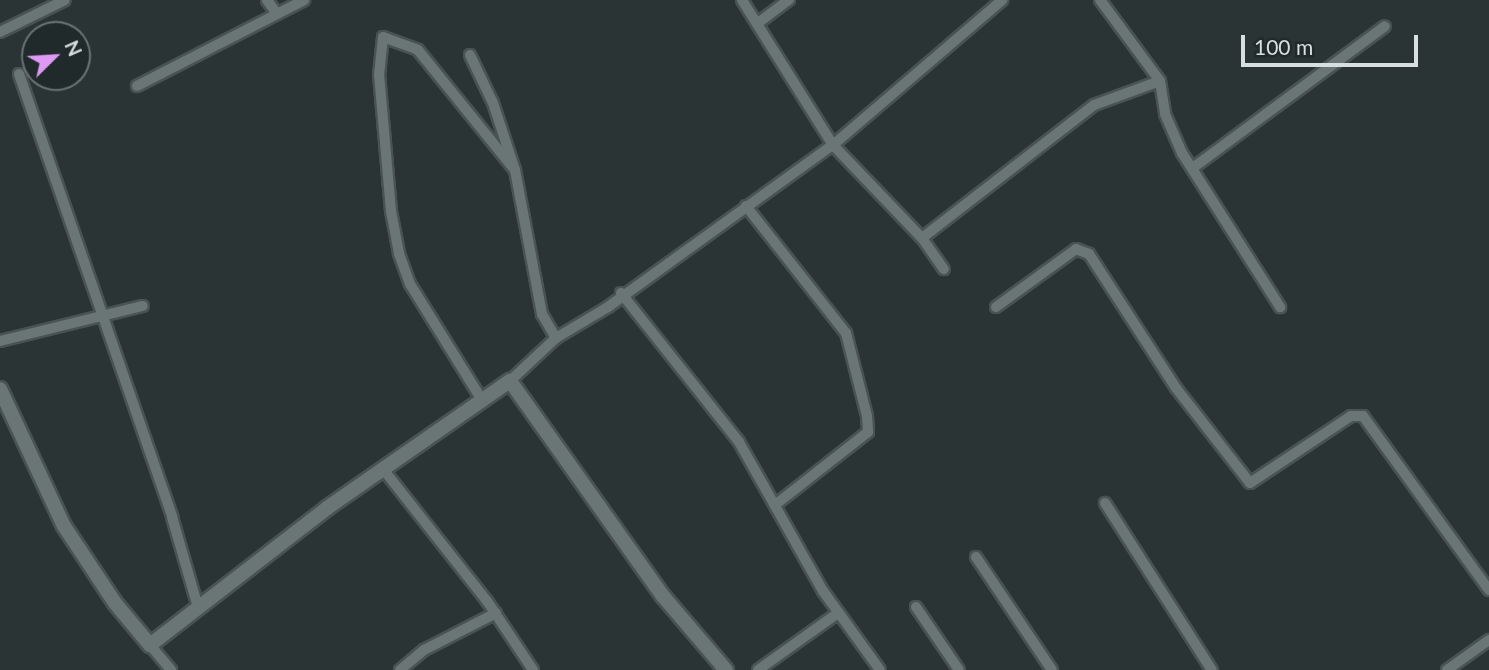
<!DOCTYPE html>
<html>
<head>
<meta charset="utf-8">
<style>
  body { margin:0 }
  #map { position:relative; width:1489px; height:670px; overflow:hidden; background:#2a3434; font-family:Lato,sans-serif }
  div>[style] { position:absolute }
  .roads { filter:drop-shadow(2px 0 #495352) drop-shadow(-2px 0 #495352) drop-shadow(0 2px #495352) drop-shadow(0 -2px #495352) }
  .minor>* { height:10px; margin:-5px; padding:0 5px; transform-origin:5px; border-radius:5px; background:#6a7675 }
  .tertiary>* { height:14px; margin:-7px; padding:0 7px; transform-origin:7px; border-radius:7px; background:#6a7675 }
  span { translate:-50% -50%; white-space:nowrap; text-align:center; line-height:1.15; -webkit-text-stroke:5px #202a2a; paint-order:stroke }
  .north { position:absolute; left:21px; top:21px; width:70px; height:70px; box-sizing:border-box; background:#202a2a; border:2px solid #6a7272; border-radius:50%; rotate:66deg; font-size:19px; font-weight:700; line-height:28px; text-align:center; color:#d8dfdf }
  .north::after { content:''; display:block; margin:auto; width:24px; height:32px; background:#dd99f3; clip-path:polygon(50% 0,100% 100%,50% 72%,0 100%) }
  .scale { position:absolute; left:1241px; top:35px; width:177px; height:32px; box-sizing:border-box; border:4px solid #d8dfdf; border-top:0; padding-left:9px; font-size:21px; line-height:24px; white-space:nowrap; color:#d8dfdf; -webkit-text-stroke:5px #202a2a; paint-order:stroke }
</style>
</head>
<body>
<div id="map">
  <div class="roads">
    <div class="minor">
      <div style="left:267px;top:0;width:17px;rotate:54deg"></div>
      <div style="left:742px;top:0;width:171px;rotate:57.9deg"></div>
      <div style="left:833px;top:145px;width:129px;rotate:46.3deg"></div>
      <div style="left:922px;top:238px;width:38px;rotate:55deg"></div>
      <div style="left:758px;top:23px;width:39px;rotate:-37deg"></div>
      <div style="left:0;top:32px;width:72px;rotate:-26.2deg"></div>
      <div style="left:470px;top:55px;width:53px;rotate:64.4deg"></div>
      <div style="left:493px;top:103px;width:71px;rotate:71.8deg"></div>
      <div style="left:515px;top:170px;width:147px;rotate:79.4deg"></div>
      <div style="left:542px;top:314px;width:28px;rotate:60deg"></div>
      <div style="left:19px;top:74px;width:469px;rotate:70.9deg"></div>
      <div style="left:172px;top:517px;width:94px;rotate:73.9deg"></div>
      <div style="left:1160px;top:81px;width:33px;rotate:81deg"></div>
      <div style="left:1165px;top:114px;width:43px;rotate:66.4deg"></div>
      <div style="left:1182px;top:153px;width:183px;rotate:57.5deg"></div>
      <div style="left:137px;top:86px;width:188px;rotate:-27.2deg"></div>
      <div style="left:1194px;top:167px;width:237px;rotate:-36.4deg"></div>
      <div style="left:746px;top:206px;width:162px;rotate:51.8deg"></div>
      <div style="left:846px;top:333px;width:86px;rotate:75.8deg"></div>
      <div style="left:867px;top:416px;width:16px;rotate:86deg"></div>
      <div style="left:868px;top:432px;width:118px;rotate:141.9deg"></div>
      <div style="left:922px;top:238px;width:217px;rotate:-37.7deg"></div>
      <div style="left:1094px;top:105px;width:70px;rotate:-20deg"></div>
      <div style="left:1160px;top:81px;width:101px;rotate:-126.5deg"></div>
      <div style="left:621px;top:293px;width:190px;rotate:51.6deg"></div>
      <div style="left:739px;top:442px;width:171px;rotate:60.6deg"></div>
      <div style="left:823px;top:591px;width:97px;rotate:54.2deg"></div>
      <div style="left:996px;top:307px;width:99px;rotate:-35.9deg"></div>
      <div style="left:1076px;top:249px;width:14px;rotate:21deg"></div>
      <div style="left:1089px;top:254px;width:160px;rotate:57deg"></div>
      <div style="left:1176px;top:388px;width:120px;rotate:52.1deg"></div>
      <div style="left:1250px;top:483px;width:121px;rotate:-33.6deg"></div>
      <div style="left:1351px;top:416px;width:12px"></div>
      <div style="left:1363px;top:416px;width:215px;rotate:54.1deg"></div>
      <div style="left:0;top:341px;width:147px;rotate:-13.8deg"></div>
      <div style="left:510px;top:381px;width:63px;rotate:-43.1deg"></div>
      <div style="left:556px;top:338px;width:61px;rotate:-30.8deg"></div>
      <div style="left:608px;top:307px;width:277px;rotate:-35.8deg"></div>
      <div style="left:833px;top:145px;width:223px;rotate:-40.6deg"></div>
      <div style="left:482px;top:400px;width:137px;rotate:-121.8deg"></div>
      <div style="left:410px;top:284px;width:33px;rotate:-110deg"></div>
      <div style="left:399px;top:253px;width:43px;rotate:-100.8deg"></div>
      <div style="left:391px;top:211px;width:137px;rotate:-95deg"></div>
      <div style="left:379px;top:75px;width:38px;rotate:-84deg"></div>
      <div style="left:383px;top:37px;width:37px;rotate:20deg"></div>
      <div style="left:418px;top:50px;width:154px;rotate:51.1deg"></div>
      <div style="left:383px;top:469px;width:168px;rotate:51.8deg"></div>
      <div style="left:487px;top:601px;width:83px;rotate:56.3deg"></div>
      <div style="left:1105px;top:503px;width:198px;rotate:57.4deg"></div>
      <div style="left:976px;top:557px;width:136px;rotate:56.1deg"></div>
      <div style="left:916px;top:607px;width:76px;rotate:55.7deg"></div>
      <div style="left:150px;top:645px;width:33px;rotate:50deg"></div>
      <div style="left:400px;top:670px;width:31px;rotate:-40deg"></div>
      <div style="left:424px;top:650px;width:81px;rotate:-27.2deg"></div>
      <div style="left:758px;top:670px;width:98px;rotate:-35.5deg"></div>
      <div style="left:1447px;top:670px;width:52px;rotate:-35.5deg"></div>
    </div>
    <div class="tertiary">
      <div style="left:0;top:389px;width:151px;rotate:65deg"></div>
      <div style="left:64px;top:526px;width:92px;rotate:56.5deg"></div>
      <div style="left:115px;top:603px;width:55px;rotate:50.2deg"></div>
      <div style="left:150px;top:645px;width:224px;rotate:-37.7deg"></div>
      <div style="left:327px;top:508px;width:223px;rotate:-34.8deg"></div>
      <div style="left:510px;top:381px;width:264px;rotate:54.6deg"></div>
      <div style="left:663px;top:596px;width:97px;rotate:49.6deg"></div>
    </div>
  </div>
  <div class="north">N</div>
  <div class="scale">100 m</div>
</div>
</body>
</html>
